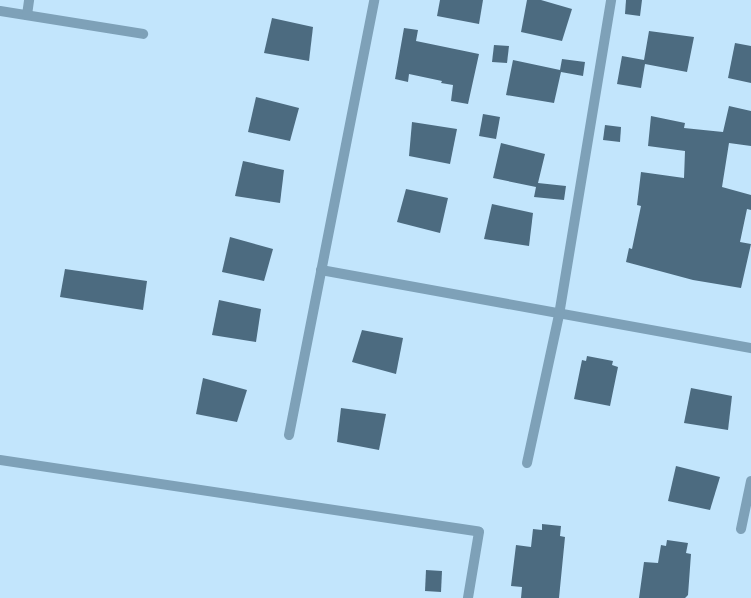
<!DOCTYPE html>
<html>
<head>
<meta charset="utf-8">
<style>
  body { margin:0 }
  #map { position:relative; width:751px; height:598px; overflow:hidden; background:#c2e5fc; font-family:Commissioner,sans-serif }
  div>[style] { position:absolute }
  .building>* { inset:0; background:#4c6b80 }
  .minor>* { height:10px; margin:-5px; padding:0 5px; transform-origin:5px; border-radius:5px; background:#7ea1b8 }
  span { translate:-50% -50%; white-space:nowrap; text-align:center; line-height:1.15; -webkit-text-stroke:4px #fff; paint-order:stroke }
</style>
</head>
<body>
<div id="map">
  <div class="building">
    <div style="clip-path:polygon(440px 0,483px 0,479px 24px,437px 16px)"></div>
    <div style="clip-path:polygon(527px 0,541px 0,572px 9px,562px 41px,521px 32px)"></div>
    <div style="clip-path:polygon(626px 0,642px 0,640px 16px,625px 14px)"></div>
    <div style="clip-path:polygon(272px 18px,313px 27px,309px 61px,264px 53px)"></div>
    <div style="clip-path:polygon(404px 28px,418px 30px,416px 41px,479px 54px,468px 104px,451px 101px,453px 85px,441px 83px,442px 81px,409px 74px,408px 82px,395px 79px)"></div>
    <div style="clip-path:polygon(649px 31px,694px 37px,687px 72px,645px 64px,641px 88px,617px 84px,622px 56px,644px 60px)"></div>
    <div style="clip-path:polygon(735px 43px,751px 46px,751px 83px,728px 78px)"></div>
    <div style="clip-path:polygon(494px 45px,509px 46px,507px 63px,492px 62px)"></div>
    <div style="clip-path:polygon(562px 59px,585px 62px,583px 76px,561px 72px,554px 103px,506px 95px,513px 60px,560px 70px)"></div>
    <div style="clip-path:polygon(256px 97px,299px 108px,290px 141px,248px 132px)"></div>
    <div style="clip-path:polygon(729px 106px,751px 111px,751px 146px,729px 143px,722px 187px,751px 195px,751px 210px,747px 209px,740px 242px,751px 244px,741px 288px,693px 280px,626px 262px,629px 248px,632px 249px,641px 206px,637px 205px,641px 172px,684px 178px,685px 151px,648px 146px,651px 116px,685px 123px,684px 128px,723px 132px)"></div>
    <div style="clip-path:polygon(483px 114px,500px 117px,496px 139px,479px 136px)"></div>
    <div style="clip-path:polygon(412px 122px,457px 129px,450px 164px,409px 156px)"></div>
    <div style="clip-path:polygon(605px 125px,621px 127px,620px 142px,603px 140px)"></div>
    <div style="clip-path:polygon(501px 143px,545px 154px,538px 183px,566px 186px,564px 200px,534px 197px,536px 187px,493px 178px)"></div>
    <div style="clip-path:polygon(243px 161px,284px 170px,280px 203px,235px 196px)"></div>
    <div style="clip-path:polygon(406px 189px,448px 198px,440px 233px,397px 222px)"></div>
    <div style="clip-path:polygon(492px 204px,533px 213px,529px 246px,484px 239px)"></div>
    <div style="clip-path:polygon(230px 237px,273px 249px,264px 281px,222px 272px)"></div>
    <div style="clip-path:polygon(65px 269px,147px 281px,143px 310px,60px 297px)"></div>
    <div style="clip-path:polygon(219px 300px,261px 309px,256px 342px,212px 335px)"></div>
    <div style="clip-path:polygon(362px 330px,403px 338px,396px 374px,352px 362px)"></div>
    <div style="clip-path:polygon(587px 356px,613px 361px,612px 365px,618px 367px,610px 406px,574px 399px,582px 360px,586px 361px)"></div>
    <div style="clip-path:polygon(203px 378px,247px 390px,237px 422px,196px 414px)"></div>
    <div style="clip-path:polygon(691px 388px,732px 396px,728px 430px,684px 423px)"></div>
    <div style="clip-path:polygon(341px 408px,386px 414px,379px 450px,337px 442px)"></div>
    <div style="clip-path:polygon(676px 466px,720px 477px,710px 510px,668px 501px)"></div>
    <div style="clip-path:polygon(542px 524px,561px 526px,560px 536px,565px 537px,559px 598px,521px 598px,522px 587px,511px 586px,516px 545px,531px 547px,533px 529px,542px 530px)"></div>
    <div style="clip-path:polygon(667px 540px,688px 543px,686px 553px,691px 554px,688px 595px,685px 598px,639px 598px,644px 562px,658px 563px,661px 545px,666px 546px)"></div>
    <div style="clip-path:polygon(426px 570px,442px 571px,441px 592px,425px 591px)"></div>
  </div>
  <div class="minor">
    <div style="left:0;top:11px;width:145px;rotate:9.1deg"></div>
    <div style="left:27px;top:15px;width:15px;rotate:-82deg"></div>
    <div style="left:321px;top:270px;width:437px;rotate:10.3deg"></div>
    <div style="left:289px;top:435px;width:443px;rotate:-78.9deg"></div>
    <div style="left:0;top:460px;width:484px;rotate:8.5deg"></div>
    <div style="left:479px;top:532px;width:67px;rotate:99.5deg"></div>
    <div style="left:527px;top:463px;width:151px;rotate:-77.8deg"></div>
    <div style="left:559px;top:315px;width:319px;rotate:-80.6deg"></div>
    <div style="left:741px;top:529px;width:49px;rotate:-78.2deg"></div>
  </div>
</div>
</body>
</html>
